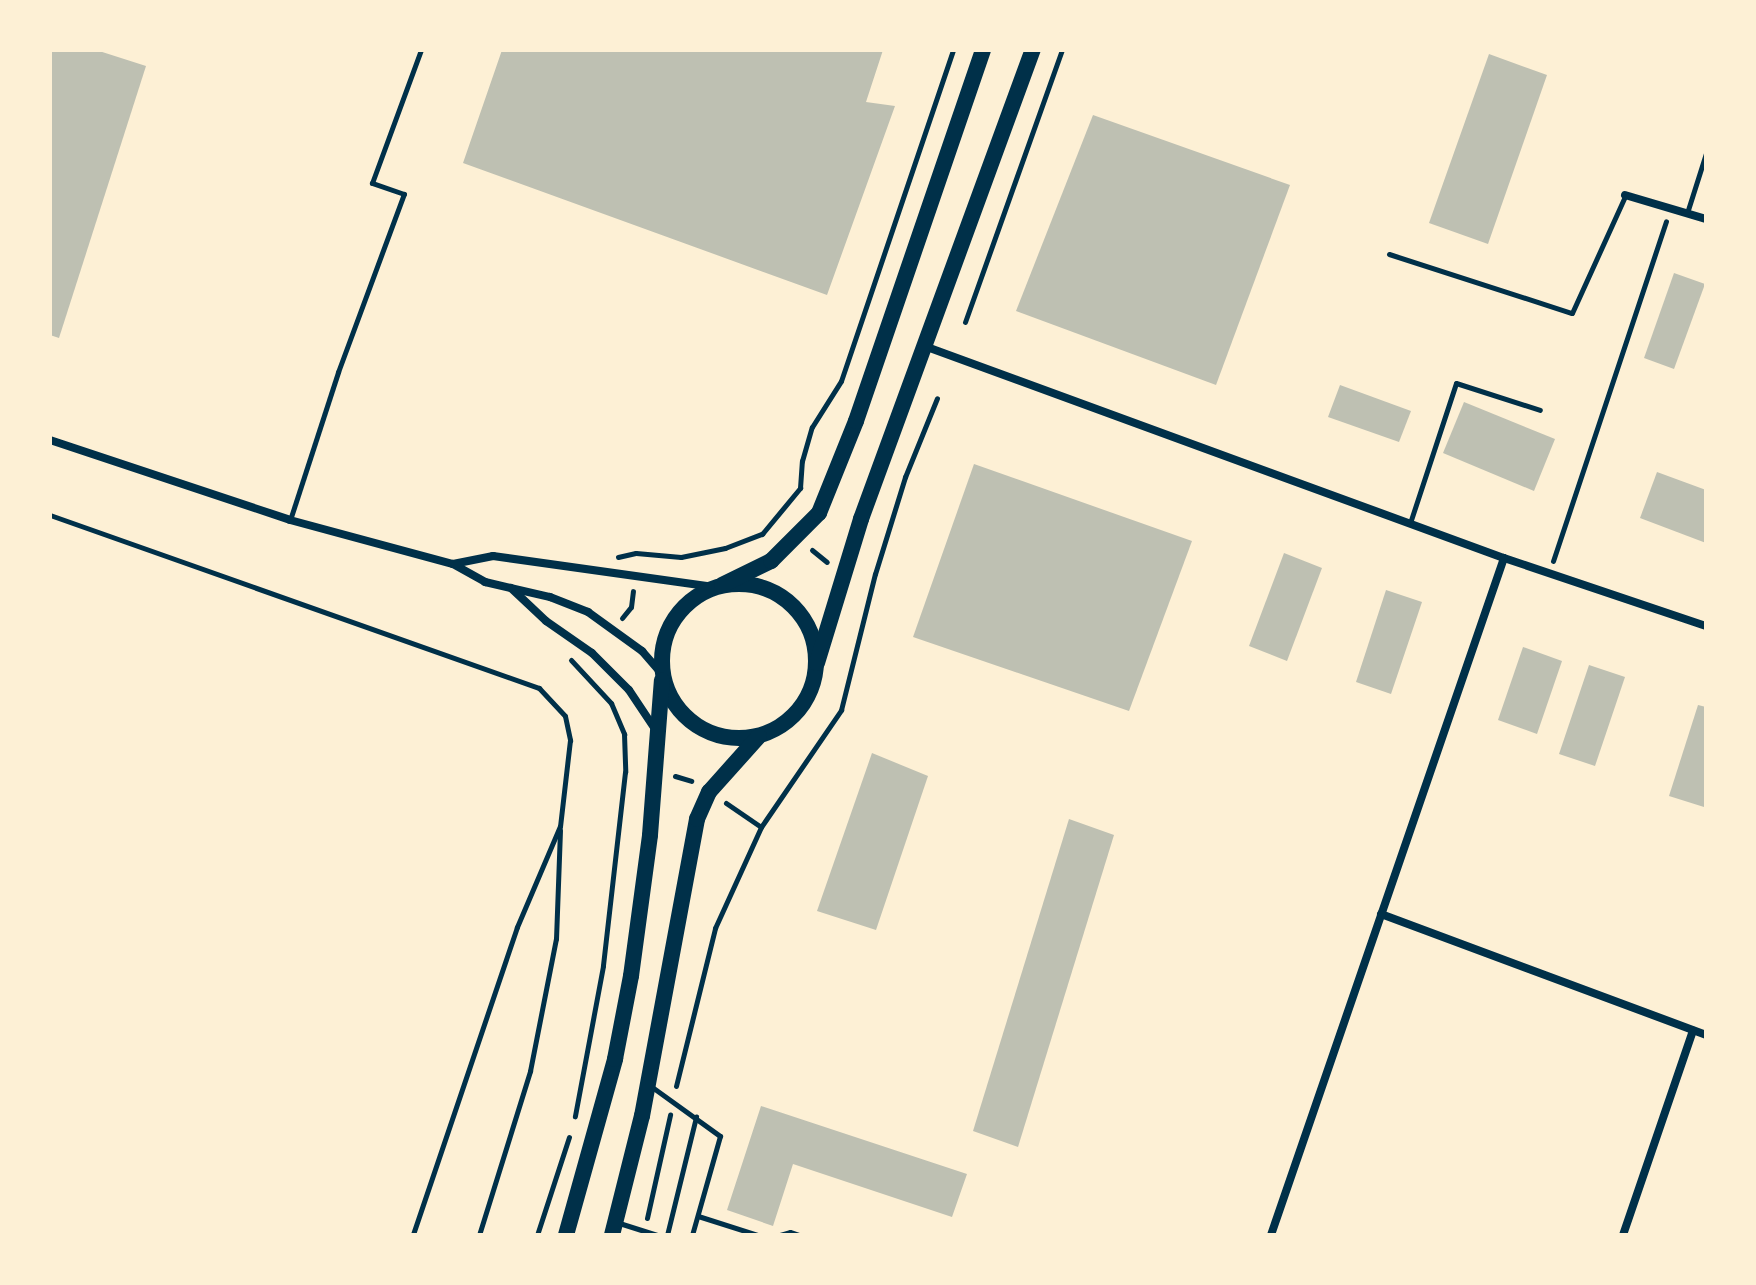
<!DOCTYPE html>
<html>
<head>
<meta charset="utf-8">
<style>
  body { margin:0 }
  #map { position:relative; width:1756px; height:1285px; overflow:hidden; background:#fdf0d5; font-family:"Sofia Sans Condensed",sans-serif }
  div>[style] { position:absolute }
  .building>* { inset:0; background:#bec0b2 }
  .path>* { height:5px; margin:-2.5px; padding:0 2.5px; transform-origin:2.5px; border-radius:2.5px; background:#003049 }
  .service>* { height:5px; margin:-2.5px; padding:0 2.5px; transform-origin:2.5px; border-radius:2.5px; background:#003049 }
  .minor>* { height:8px; margin:-4px; padding:0 4px; transform-origin:4px; border-radius:4px; background:#003049 }
  .secondary>* { height:16px; margin:-8px; padding:0 8px; transform-origin:8px; border-radius:8px; background:#003049 }
  .secondary>.ring { margin:-8px; padding:0; box-sizing:content-box; background:none; border:16px solid #003049; border-radius:50% }
  span { translate:-50% -50%; white-space:nowrap; text-align:center; line-height:1.15; -webkit-text-stroke:6px #fdf0d5; paint-order:stroke }
  .frame { position:absolute; inset:0; border:52px solid #fdf0d5; pointer-events:none }
</style>
</head>
<body>
<div id="map">
  <div class="building">
    <div style="clip-path:polygon(50px 50px,96px 50px,146px 66px,59px 338px,50px 335px)"></div>
    <div style="clip-path:polygon(502px 50px,883px 50px,866px 102px,895px 106px,827px 295px,463px 163px)"></div>
    <div style="clip-path:polygon(1489px 54px,1547px 75px,1488px 244px,1429px 223px)"></div>
    <div style="clip-path:polygon(1093px 115px,1290px 185px,1216px 385px,1016px 311px)"></div>
    <div style="clip-path:polygon(1674px 273px,1705px 284px,1674px 369px,1644px 358px)"></div>
    <div style="clip-path:polygon(1340px 385px,1411px 411px,1399px 442px,1328px 417px)"></div>
    <div style="clip-path:polygon(1464px 402px,1555px 439px,1534px 491px,1443px 453px)"></div>
    <div style="clip-path:polygon(974px 464px,1192px 541px,1129px 711px,913px 637px)"></div>
    <div style="clip-path:polygon(1657px 472px,1706px 490px,1706px 543px,1640px 518px)"></div>
    <div style="clip-path:polygon(1284px 553px,1322px 568px,1287px 661px,1249px 646px)"></div>
    <div style="clip-path:polygon(1386px 590px,1422px 602px,1391px 694px,1356px 682px)"></div>
    <div style="clip-path:polygon(1523px 647px,1562px 661px,1537px 734px,1498px 720px)"></div>
    <div style="clip-path:polygon(1589px 665px,1625px 677px,1595px 766px,1559px 754px)"></div>
    <div style="clip-path:polygon(1698px 705px,1706px 707px,1704px 807px,1669px 796px)"></div>
    <div style="clip-path:polygon(872px 753px,928px 776px,876px 930px,817px 911px)"></div>
    <div style="clip-path:polygon(1069px 819px,1114px 835px,1018px 1147px,973px 1131px)"></div>
    <div style="clip-path:polygon(761px 1106px,967px 1174px,952px 1217px,793px 1164px,773px 1226px,727px 1210px)"></div>
  </div>
  <div class="path">
    <div style="left:965px;top:322px;width:289px;rotate:-70.4deg"></div>
    <div style="left:812px;top:550px;width:19px;rotate:39deg"></div>
    <div style="left:618px;top:557px;width:18px;rotate:-13deg"></div>
    <div style="left:636px;top:553px;width:45px;rotate:5.1deg"></div>
    <div style="left:681px;top:557px;width:45px;rotate:-11.6deg"></div>
    <div style="left:725px;top:548px;width:40px;rotate:-21deg"></div>
    <div style="left:762px;top:534px;width:60px;rotate:-50.4deg"></div>
    <div style="left:800px;top:488px;width:27px;rotate:-86deg"></div>
    <div style="left:802px;top:461px;width:35px;rotate:-74deg"></div>
    <div style="left:812px;top:427px;width:54px;rotate:-57.8deg"></div>
    <div style="left:841px;top:381px;width:349px;rotate:-71.3deg"></div>
    <div style="left:1553px;top:561px;width:358px;rotate:-71.6deg"></div>
    <div style="left:622px;top:618px;width:14px;rotate:-51deg"></div>
    <div style="left:631px;top:607px;width:16px;rotate:-83deg"></div>
    <div style="left:571px;top:660px;width:59px;rotate:47.1deg"></div>
    <div style="left:611px;top:703px;width:34px;rotate:67deg"></div>
    <div style="left:624px;top:734px;width:38px;rotate:88deg"></div>
    <div style="left:625px;top:772px;width:195px;rotate:96.5deg"></div>
    <div style="left:603px;top:966px;width:153px;rotate:100.6deg"></div>
    <div style="left:675px;top:776px;width:17px;rotate:17deg"></div>
    <div style="left:726px;top:803px;width:42px;rotate:34.4deg"></div>
    <div style="left:676px;top:1086px;width:163px;rotate:-76.1deg"></div>
    <div style="left:715px;top:928px;width:111px;rotate:-65.5deg"></div>
    <div style="left:761px;top:827px;width:142px;rotate:-55.6deg"></div>
    <div style="left:841px;top:710px;width:140px;rotate:-76deg"></div>
    <div style="left:875px;top:574px;width:102px;rotate:-72.8deg"></div>
    <div style="left:905px;top:477px;width:85px;rotate:-67.9deg"></div>
    <div style="left:647px;top:1218px;width:106px;rotate:-77.4deg"></div>
    <div style="left:537px;top:1235px;width:103px;rotate:-71.9deg"></div>
  </div>
  <div class="service">
    <div style="left:1687px;top:213px;width:63px;rotate:-72.4deg"></div>
    <div style="left:1389px;top:254px;width:192px;rotate:17.9deg"></div>
    <div style="left:1572px;top:313px;width:128px;rotate:-65.6deg"></div>
    <div style="left:50px;top:515px;width:519px;rotate:19.48deg"></div>
    <div style="left:539px;top:688px;width:38px;rotate:47deg"></div>
    <div style="left:565px;top:716px;width:25px;rotate:78deg"></div>
    <div style="left:570px;top:740px;width:87px;rotate:96.6deg"></div>
    <div style="left:560px;top:826px;width:110px;rotate:113.1deg"></div>
    <div style="left:517px;top:927px;width:325px;rotate:108.7deg"></div>
    <div style="left:290px;top:520px;width:156px;rotate:-72deg"></div>
    <div style="left:338px;top:372px;width:190px;rotate:-69.7deg"></div>
    <div style="left:404px;top:194px;width:34px;rotate:-161deg"></div>
    <div style="left:372px;top:183px;width:142px;rotate:-69.8deg"></div>
    <div style="left:1410px;top:523px;width:147px;rotate:-71.8deg"></div>
    <div style="left:1456px;top:383px;width:88px;rotate:17.8deg"></div>
    <div style="left:652px;top:1087px;width:84px;rotate:35.8deg"></div>
    <div style="left:720px;top:1136px;width:103px;rotate:105.8deg"></div>
    <div style="left:698px;top:1216px;width:63px;rotate:17.6deg"></div>
    <div style="left:616px;top:1222px;width:43px;rotate:17.6deg"></div>
    <div style="left:479px;top:1235px;width:172px;rotate:-72.7deg"></div>
    <div style="left:530px;top:1071px;width:135px;rotate:-78.9deg"></div>
    <div style="left:556px;top:939px;width:109px;rotate:-87.9deg"></div>
    <div style="left:667px;top:1235px;width:122px;rotate:-76.2deg"></div>
    <div style="left:780px;top:1235px;width:10px;rotate:-17deg"></div>
    <div style="left:790px;top:1232px;width:9px;rotate:18deg"></div>
  </div>
  <div class="minor">
    <div style="left:1625px;top:195px;width:84px;rotate:16.5deg"></div>
    <div style="left:927px;top:347px;width:614px;rotate:20.09deg"></div>
    <div style="left:1504px;top:558px;width:213px;rotate:18.6deg"></div>
    <div style="left:50px;top:440px;width:253px;rotate:18.4deg"></div>
    <div style="left:290px;top:520px;width:169px;rotate:15.1deg"></div>
    <div style="left:453px;top:564px;width:37px;rotate:29deg"></div>
    <div style="left:485px;top:582px;width:67px;rotate:13deg"></div>
    <div style="left:550px;top:597px;width:41px;rotate:21.5deg"></div>
    <div style="left:588px;top:612px;width:67px;rotate:35.8deg"></div>
    <div style="left:642px;top:651px;width:29px;rotate:49deg"></div>
    <div style="left:453px;top:564px;width:41px;rotate:-11.3deg"></div>
    <div style="left:493px;top:556px;width:223px;rotate:8deg"></div>
    <div style="left:511px;top:588px;width:48px;rotate:43.3deg"></div>
    <div style="left:546px;top:621px;width:56px;rotate:34.8deg"></div>
    <div style="left:592px;top:653px;width:52px;rotate:45deg"></div>
    <div style="left:629px;top:690px;width:50px;rotate:56.3deg"></div>
    <div style="left:1381px;top:914px;width:347px;rotate:20.4deg"></div>
    <div style="left:1271px;top:1235px;width:716px;rotate:-71.01deg"></div>
    <div style="left:1623px;top:1235px;width:216px;rotate:-71.1deg"></div>
  </div>
  <div class="secondary">
    <div class="ring" style="left:662px;top:584px;width:138px;height:138px"></div>
    <div style="left:722px;top:585px;width:55px;rotate:-26.1deg"></div>
    <div style="left:771px;top:561px;width:68px;rotate:-45deg"></div>
    <div style="left:819px;top:513px;width:99px;rotate:-68.1deg"></div>
    <div style="left:856px;top:421px;width:392px;rotate:-71.1deg"></div>
    <div style="left:817px;top:663px;width:151px;rotate:-73deg"></div>
    <div style="left:861px;top:519px;width:500px;rotate:-69.9deg"></div>
    <div style="left:566px;top:1235px;width:183px;rotate:-74.4deg"></div>
    <div style="left:615px;top:1059px;width:85px;rotate:-79.1deg"></div>
    <div style="left:631px;top:976px;width:142px;rotate:-82.3deg"></div>
    <div style="left:650px;top:835px;width:155px;rotate:-85.6deg"></div>
    <div style="left:612px;top:1235px;width:123px;rotate:-75.9deg"></div>
    <div style="left:642px;top:1116px;width:302px;rotate:-79.5deg"></div>
    <div style="left:697px;top:819px;width:30px;rotate:-66deg"></div>
    <div style="left:709px;top:792px;width:75px;rotate:-48.2deg"></div>
  </div>
  <div class="frame"></div>
</div>
</body>
</html>
